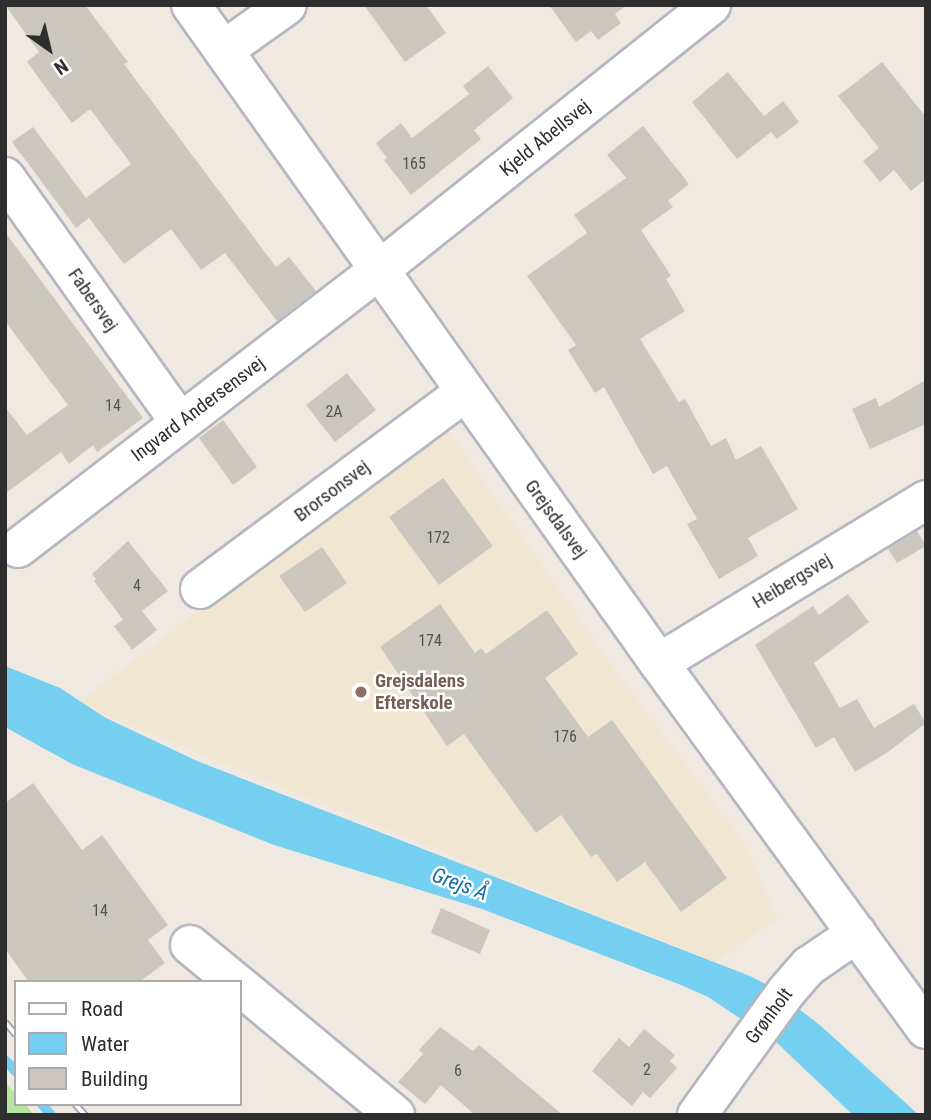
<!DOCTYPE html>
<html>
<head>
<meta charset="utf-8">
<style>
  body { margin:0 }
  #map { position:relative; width:931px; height:1120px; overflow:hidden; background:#efe9e1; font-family:"Roboto Condensed",sans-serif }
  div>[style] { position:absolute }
  .education>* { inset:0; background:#f0e6d1 }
  .green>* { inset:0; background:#b6e59e }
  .water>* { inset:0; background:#75cff0 }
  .stream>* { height:10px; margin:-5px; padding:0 5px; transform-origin:5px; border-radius:5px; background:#75cff0 }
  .building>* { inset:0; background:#cbc7bf }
  .roads { filter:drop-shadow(2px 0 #b4b7c1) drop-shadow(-2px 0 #b4b7c1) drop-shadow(0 2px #b4b7c1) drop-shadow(0 -2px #b4b7c1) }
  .minor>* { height:38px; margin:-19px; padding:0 19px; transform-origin:19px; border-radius:19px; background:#fff }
  .rail>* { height:8px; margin-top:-4px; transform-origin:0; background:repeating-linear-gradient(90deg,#fff 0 16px,#a3a6b8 0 32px); box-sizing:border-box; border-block:2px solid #a3a6b8 }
  .dots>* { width:19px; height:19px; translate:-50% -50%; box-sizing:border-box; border:4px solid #fff; border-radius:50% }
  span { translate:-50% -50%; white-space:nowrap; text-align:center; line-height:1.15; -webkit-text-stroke:5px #fff; paint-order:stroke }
  .number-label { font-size:16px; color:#555452 }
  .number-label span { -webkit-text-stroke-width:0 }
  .street-label { font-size:19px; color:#2e2e2e }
  .education-label { font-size:19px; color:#785e54; font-weight:700 }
  .left { translate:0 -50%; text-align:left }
  .water-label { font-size:21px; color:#0d6fa3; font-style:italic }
  .frame { position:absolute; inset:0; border:7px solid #2e2e2e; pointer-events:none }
  .legend { position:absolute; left:14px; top:980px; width:228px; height:126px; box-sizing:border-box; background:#fff; border:2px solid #ababab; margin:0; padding:9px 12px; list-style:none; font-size:21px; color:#2e2e2e }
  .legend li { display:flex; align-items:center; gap:14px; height:35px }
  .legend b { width:35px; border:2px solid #ababab }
  .north { position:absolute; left:14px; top:14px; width:70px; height:70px; -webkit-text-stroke:5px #fff; paint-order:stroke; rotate:146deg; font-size:19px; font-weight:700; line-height:28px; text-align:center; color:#2e2e2e }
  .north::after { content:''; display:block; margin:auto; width:24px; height:32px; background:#2e2e2e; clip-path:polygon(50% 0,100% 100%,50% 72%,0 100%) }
</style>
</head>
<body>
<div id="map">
  <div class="education">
    <div style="clip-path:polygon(443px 422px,617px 673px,745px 844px,777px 918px,716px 962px,77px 704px)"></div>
  </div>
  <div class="green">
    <div style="clip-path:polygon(5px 1082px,16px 1094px,16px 1104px,25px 1104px,34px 1115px,5px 1115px)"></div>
  </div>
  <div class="water">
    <div style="clip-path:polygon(5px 666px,60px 688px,106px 718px,197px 761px,750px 976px,771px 987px,822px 1027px,919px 1115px,853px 1115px,776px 1042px,708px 997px,681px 985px,482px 909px,274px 845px,72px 764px,5px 727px)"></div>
  </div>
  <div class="stream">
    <div style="left:5px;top:1060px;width:16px;rotate:47deg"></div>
    <div style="left:42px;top:1104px;width:14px;rotate:51deg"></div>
  </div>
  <div class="building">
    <div style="clip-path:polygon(5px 5px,85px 5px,128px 62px,124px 64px,276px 267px,289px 257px,316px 291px,277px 321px,225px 253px,201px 270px,171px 229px,124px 264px,89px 218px,76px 228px,12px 142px,33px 127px,86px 198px,131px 164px,90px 109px,72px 123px,27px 62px,39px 52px)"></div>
    <div style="clip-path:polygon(364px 5px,426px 5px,446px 33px,405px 62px)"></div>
    <div style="clip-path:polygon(549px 5px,627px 5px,615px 14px,621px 23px,598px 40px,591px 31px,576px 42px)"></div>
    <div style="clip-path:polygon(882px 62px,926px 117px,926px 179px,911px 191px,894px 170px,880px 182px,863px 161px,879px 148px,838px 96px)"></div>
    <div style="clip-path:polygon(488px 66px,513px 98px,474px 130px,481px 139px,411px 195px,384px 160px,387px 158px,376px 143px,401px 123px,412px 138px,469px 94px,463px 86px)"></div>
    <div style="clip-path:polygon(728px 72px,764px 116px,783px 101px,799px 122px,777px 139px,771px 132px,737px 159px,692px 102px)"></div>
    <div style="clip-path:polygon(643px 126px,689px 184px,668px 201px,673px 207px,641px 230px,671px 276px,666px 279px,685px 311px,640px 339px,679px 402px,685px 399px,711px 446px,726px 438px,736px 460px,761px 446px,798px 509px,748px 538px,758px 556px,719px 579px,687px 524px,697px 519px,667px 466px,653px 474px,604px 387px,595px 393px,568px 350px,576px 345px,527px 276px,587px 233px,574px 215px,626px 178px,607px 155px)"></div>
    <div style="clip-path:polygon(5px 232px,143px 418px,97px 452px,93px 445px,69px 464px,61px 452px,5px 494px,5px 407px,27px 435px,68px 405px,5px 321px)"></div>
    <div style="clip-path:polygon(347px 373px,376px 410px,335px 442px,306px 405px)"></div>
    <div style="clip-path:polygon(926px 380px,926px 424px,870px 449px,852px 409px,876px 398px,879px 407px)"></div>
    <div style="clip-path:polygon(223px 420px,257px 467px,233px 485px,199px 438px)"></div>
    <div style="clip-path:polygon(443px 478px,493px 546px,439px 585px,389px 517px)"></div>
    <div style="clip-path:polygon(917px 531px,926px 546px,897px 563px,888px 549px)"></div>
    <div style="clip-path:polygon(128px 541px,168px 591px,142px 611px,157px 630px,132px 650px,114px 626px,123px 620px,94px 581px,96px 579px,92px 574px)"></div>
    <div style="clip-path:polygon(322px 547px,347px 583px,305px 612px,279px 576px)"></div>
    <div style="clip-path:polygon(848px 594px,869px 622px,814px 663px,840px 708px,857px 699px,874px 728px,914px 704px,926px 723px,888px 752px,855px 772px,834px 737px,816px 748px,755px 645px,813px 606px,819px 615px)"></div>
    <div style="clip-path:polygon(440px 604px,475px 653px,481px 648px,486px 654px,547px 610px,578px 654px,545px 678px,588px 737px,612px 720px,727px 878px,681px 912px,645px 862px,617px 882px,597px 854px,591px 857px,561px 815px,536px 833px,464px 734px,447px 746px,380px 647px)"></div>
    <div style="clip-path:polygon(33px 783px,82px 850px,102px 835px,168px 925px,148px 940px,165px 963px,139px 982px,29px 982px,5px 949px,5px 803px)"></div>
    <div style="clip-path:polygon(441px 908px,490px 930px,480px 954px,431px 933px)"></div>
    <div style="clip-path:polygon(440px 1027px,473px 1051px,479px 1045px,563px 1115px,475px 1115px,441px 1085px,425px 1104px,398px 1082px,423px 1054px,419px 1050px)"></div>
    <div style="clip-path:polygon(644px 1029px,675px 1055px,670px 1061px,677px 1068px,650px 1098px,643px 1092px,632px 1106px,592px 1071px,619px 1038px,629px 1047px)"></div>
  </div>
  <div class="roads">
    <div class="minor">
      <div style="left:191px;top:5px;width:807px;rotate:54.58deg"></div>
      <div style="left:659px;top:663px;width:453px;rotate:53.9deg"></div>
      <div style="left:224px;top:50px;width:77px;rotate:-35.5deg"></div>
      <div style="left:5px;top:177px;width:301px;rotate:54.5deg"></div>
      <div style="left:18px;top:548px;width:454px;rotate:-37.6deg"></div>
      <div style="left:378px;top:271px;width:426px;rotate:-38.6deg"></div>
      <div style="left:200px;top:589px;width:330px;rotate:-36.6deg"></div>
      <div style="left:659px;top:663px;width:313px;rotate:-31.4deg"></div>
      <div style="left:190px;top:945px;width:58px;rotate:39.4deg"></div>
      <div style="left:240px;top:986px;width:202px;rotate:39.8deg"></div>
      <div style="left:697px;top:1115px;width:152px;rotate:-54.1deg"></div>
      <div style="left:786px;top:992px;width:35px;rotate:-49deg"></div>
      <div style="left:809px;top:966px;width:58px;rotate:-34.5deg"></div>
    </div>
  </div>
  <div class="rail">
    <div style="left:5px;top:1022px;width:17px;rotate:50deg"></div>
    <div style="left:75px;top:1104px;width:15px;rotate:48deg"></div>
  </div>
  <div class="dots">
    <div style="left:361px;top:692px;background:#8d6e63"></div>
  </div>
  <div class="number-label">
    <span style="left:414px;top:164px">165</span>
    <span style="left:113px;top:406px">14</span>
    <span style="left:334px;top:412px">2A</span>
    <span style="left:438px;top:538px">172</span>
    <span style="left:137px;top:586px">4</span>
    <span style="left:430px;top:641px">174</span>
    <span style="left:565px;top:737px">176</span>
    <span style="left:100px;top:911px">14</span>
    <span style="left:647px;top:1070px">2</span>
    <span style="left:458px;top:1071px">6</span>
  </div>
  <div class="street-label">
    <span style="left:545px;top:138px;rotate:-39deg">Kjeld Abellsvej</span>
    <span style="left:93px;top:300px;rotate:55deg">Fabersvej</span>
    <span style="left:198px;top:409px;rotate:-37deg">Ingvard Andersensvej</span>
    <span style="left:332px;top:491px;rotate:-37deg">Brorsonsvej</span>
    <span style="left:556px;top:519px;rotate:54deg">Grejsdalsvej</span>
    <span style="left:792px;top:581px;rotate:-31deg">Heibergsvej</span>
    <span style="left:769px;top:1016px;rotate:-53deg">Grønholt</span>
  </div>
  <div class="education-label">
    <span class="left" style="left:375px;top:692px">Grejsdalens<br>Efterskole</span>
  </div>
  <div class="water-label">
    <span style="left:460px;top:884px;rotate:20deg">Grejs Å</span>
  </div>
  <div class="frame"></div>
  <ul class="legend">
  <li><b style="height:9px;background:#fff"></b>Road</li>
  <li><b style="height:19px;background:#75cff0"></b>Water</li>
  <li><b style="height:19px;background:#cbc7bf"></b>Building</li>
  </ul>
  <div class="north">N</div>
</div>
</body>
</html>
